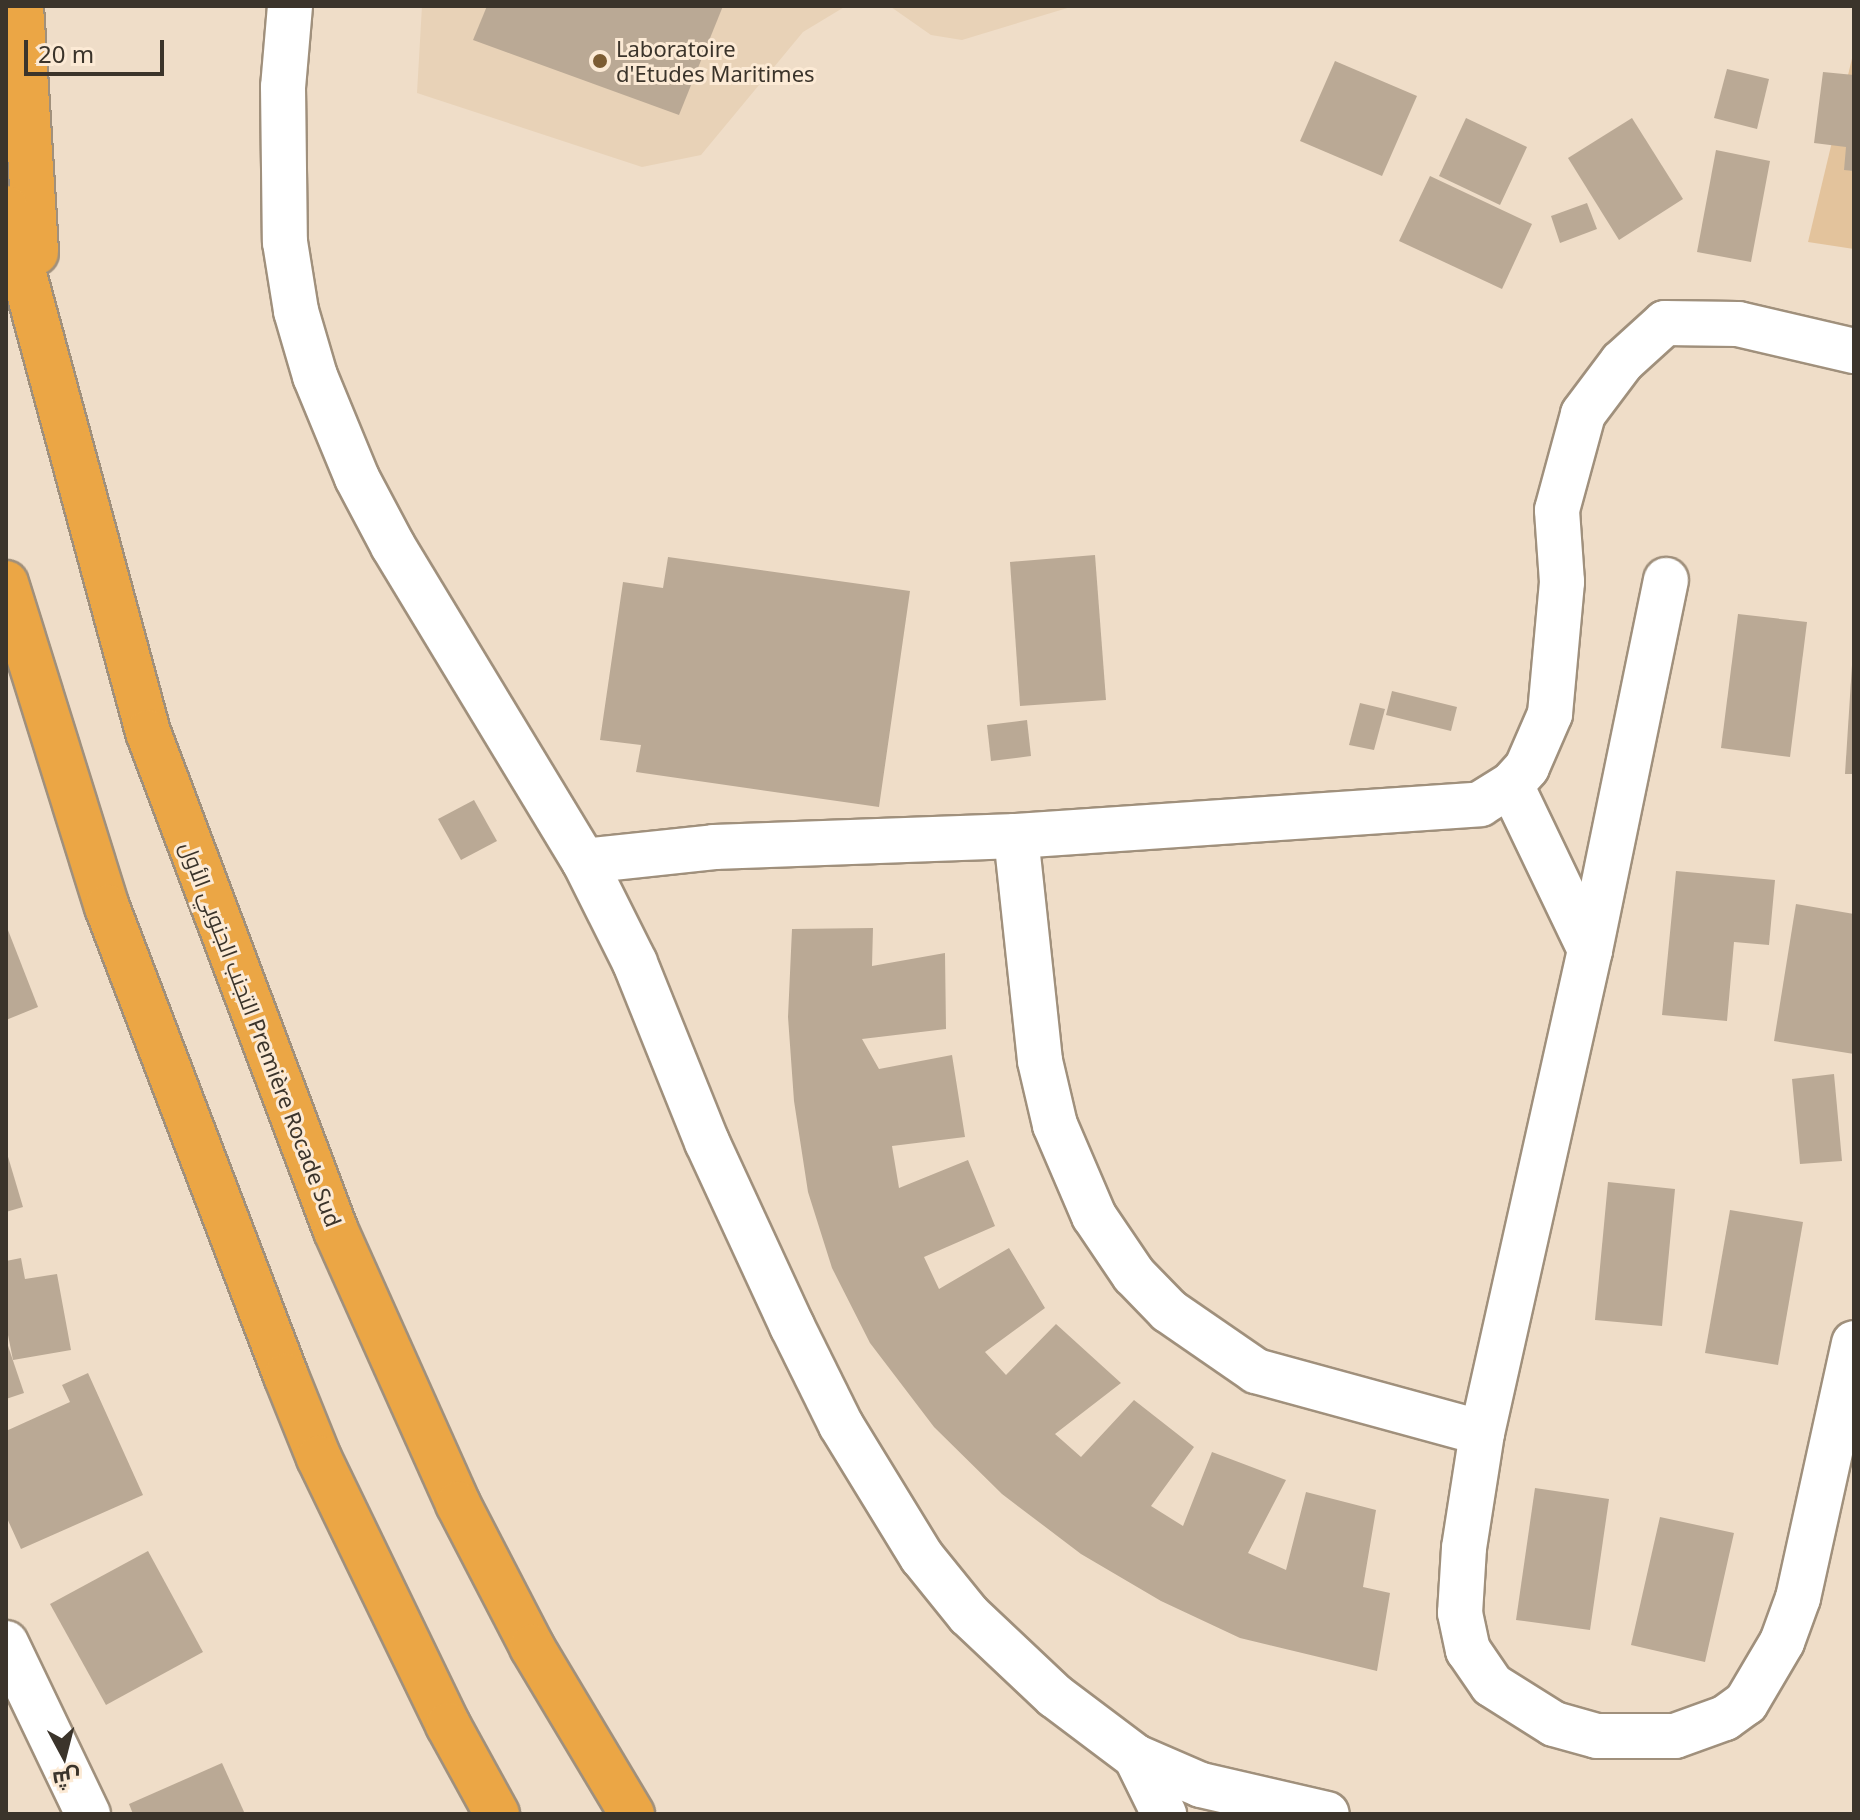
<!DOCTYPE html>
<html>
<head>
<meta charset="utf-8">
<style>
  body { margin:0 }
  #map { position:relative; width:1860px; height:1820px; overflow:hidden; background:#efddc8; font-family:"Noto Sans",Cairo,sans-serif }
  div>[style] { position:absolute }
  .built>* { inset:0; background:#e8d2b7 }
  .green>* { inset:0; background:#e3c39c }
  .building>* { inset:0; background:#baa995 }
  .roads { filter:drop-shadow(2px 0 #a0907c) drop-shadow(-2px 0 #a0907c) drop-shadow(0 2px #a0907c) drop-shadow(0 -2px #a0907c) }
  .minor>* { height:44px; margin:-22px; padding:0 22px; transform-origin:22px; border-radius:22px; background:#fff }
  .tertiary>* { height:44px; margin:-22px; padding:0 22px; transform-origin:22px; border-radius:22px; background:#fff }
  .motorway>* { height:44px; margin:-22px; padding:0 22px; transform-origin:22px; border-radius:22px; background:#eba645 }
  .dots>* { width:22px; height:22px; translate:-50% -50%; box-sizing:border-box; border:4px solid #fcead5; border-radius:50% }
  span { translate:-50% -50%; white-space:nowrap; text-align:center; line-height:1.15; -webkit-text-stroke:6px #fcead5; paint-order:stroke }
  .poi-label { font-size:22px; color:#3b342b }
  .left { translate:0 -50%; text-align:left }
  .street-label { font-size:22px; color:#3b342b }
  .frame { position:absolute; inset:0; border:8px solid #3b342b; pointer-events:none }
  .north { position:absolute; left:24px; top:1716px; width:80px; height:80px; -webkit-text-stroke:6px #fcead5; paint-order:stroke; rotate:173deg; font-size:22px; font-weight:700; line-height:32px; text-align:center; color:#3b342b }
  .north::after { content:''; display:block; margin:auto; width:28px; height:36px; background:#3b342b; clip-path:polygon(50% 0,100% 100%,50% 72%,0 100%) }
  .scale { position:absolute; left:24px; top:40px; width:140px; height:36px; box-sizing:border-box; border:4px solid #3b342b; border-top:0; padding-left:10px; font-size:24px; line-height:28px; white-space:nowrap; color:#3b342b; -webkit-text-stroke:6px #fcead5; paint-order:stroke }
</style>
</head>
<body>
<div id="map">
  <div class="built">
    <div style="clip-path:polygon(422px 6px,846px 6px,803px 32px,701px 155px,642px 167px,417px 93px)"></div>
    <div style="clip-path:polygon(874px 6px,1074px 6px,962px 40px,931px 35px,891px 7px)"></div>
  </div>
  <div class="green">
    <div style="clip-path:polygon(1854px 50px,1854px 249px,1808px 242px)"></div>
  </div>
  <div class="building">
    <div style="clip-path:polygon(487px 6px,723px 6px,679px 115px,473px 40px)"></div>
    <div style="clip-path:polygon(1335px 61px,1417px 96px,1382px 176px,1300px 141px)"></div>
    <div style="clip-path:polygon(1727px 69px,1769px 79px,1757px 129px,1714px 118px)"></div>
    <div style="clip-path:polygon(1823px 72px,1854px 75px,1854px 171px,1844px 170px,1846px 147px,1814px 143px)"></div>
    <div style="clip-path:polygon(1466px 118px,1527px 147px,1500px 205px,1439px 176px)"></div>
    <div style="clip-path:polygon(1632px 118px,1683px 199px,1619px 240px,1568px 158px)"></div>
    <div style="clip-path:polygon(1716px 150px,1770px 161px,1751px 262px,1697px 252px)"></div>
    <div style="clip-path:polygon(1430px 176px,1532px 224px,1502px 289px,1399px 241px)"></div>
    <div style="clip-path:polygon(1587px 203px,1597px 229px,1560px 243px,1551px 216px)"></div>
    <div style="clip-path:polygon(1095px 555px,1106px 700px,1020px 706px,1010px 562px)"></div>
    <div style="clip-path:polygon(668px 557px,910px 591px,879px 807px,636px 772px,641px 745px,600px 740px,623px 582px,663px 588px)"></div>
    <div style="clip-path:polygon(1738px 614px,1807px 622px,1790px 757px,1721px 748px)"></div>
    <div style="clip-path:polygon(1852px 665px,1854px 665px,1854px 774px,1845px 774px)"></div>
    <div style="clip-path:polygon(1392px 691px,1457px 707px,1451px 731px,1386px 715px)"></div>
    <div style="clip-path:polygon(1360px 703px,1385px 709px,1374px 750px,1349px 745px)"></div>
    <div style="clip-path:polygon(1027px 720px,1031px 756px,991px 761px,987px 725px)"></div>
    <div style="clip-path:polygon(474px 800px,497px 841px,461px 860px,438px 819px)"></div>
    <div style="clip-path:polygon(1676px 871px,1775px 880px,1769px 945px,1734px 942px,1727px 1021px,1662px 1015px)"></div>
    <div style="clip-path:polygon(1796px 904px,1854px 914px,1854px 1054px,1774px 1041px)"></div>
    <div style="clip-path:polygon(6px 925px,38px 1007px,6px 1020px)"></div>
    <div style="clip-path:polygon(873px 928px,872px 966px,945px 953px,946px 1029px,862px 1039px,879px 1069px,952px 1055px,965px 1137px,892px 1146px,899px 1188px,968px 1160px,995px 1226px,924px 1257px,939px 1289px,1009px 1248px,1045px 1308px,985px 1352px,1006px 1375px,1056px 1324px,1121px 1383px,1055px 1434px,1081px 1457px,1134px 1400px,1194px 1447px,1151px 1506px,1183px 1526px,1212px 1452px,1286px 1480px,1248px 1553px,1286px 1570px,1306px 1492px,1376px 1510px,1363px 1587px,1390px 1593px,1377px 1671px,1240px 1638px,1161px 1601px,1081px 1554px,1002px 1494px,934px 1427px,870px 1343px,832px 1268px,808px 1192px,794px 1101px,788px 1017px,792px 929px)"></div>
    <div style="clip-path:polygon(1834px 1074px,1842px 1161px,1800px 1164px,1792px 1079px)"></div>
    <div style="clip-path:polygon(6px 1150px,23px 1207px,6px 1212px)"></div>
    <div style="clip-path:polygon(1608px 1182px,1675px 1189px,1662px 1326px,1595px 1320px)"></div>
    <div style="clip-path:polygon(1730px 1210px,1803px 1222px,1778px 1365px,1705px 1353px)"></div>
    <div style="clip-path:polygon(21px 1258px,25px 1279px,57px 1274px,71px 1350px,13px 1360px,6px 1325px,6px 1261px)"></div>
    <div style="clip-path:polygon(6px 1340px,24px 1393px,6px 1399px)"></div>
    <div style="clip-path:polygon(88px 1373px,143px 1495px,21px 1549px,6px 1516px,6px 1431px,70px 1402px,62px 1385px)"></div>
    <div style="clip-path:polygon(1535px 1488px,1609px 1499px,1590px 1630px,1516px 1620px)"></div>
    <div style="clip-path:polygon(1660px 1517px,1734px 1533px,1705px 1662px,1631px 1645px)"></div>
    <div style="clip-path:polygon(148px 1551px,203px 1652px,106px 1705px,50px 1604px)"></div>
    <div style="clip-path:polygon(222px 1763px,245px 1814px,133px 1814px,129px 1804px)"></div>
  </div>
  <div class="roads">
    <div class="minor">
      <div style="left:290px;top:6px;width:81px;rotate:94.9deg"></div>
      <div style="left:283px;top:87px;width:155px;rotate:89.3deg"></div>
      <div style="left:285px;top:242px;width:70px;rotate:80.9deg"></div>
      <div style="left:296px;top:311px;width:68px;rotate:73.7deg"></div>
      <div style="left:315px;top:376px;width:110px;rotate:67.6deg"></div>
      <div style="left:357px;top:478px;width:77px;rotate:62.1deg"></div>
      <div style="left:393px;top:546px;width:368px;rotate:58.8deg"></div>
      <div style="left:584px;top:861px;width:131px;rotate:-6.1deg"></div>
      <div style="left:714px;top:847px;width:302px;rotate:-2.1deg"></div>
      <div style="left:1016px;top:836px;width:465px;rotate:-3.9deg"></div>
      <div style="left:1480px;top:804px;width:36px;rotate:-32deg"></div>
      <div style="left:1511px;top:785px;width:24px;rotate:-48deg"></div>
      <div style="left:1527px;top:767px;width:58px;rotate:-66.5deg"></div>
      <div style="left:1550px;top:714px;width:133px;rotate:-84.8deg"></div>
      <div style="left:1562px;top:582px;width:72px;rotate:-94deg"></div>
      <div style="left:1557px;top:510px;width:99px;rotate:-74.8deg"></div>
      <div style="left:1583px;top:414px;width:65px;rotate:-53.1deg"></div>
      <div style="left:1622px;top:362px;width:58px;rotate:-42.2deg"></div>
      <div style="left:1665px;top:323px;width:73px;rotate:0.8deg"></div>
      <div style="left:1738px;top:324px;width:119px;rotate:13.1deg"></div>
      <div style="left:1666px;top:580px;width:378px;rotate:101.6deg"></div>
      <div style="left:1590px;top:950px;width:495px;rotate:102.6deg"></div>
      <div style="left:1482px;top:1433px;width:116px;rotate:98.9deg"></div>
      <div style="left:1464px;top:1548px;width:65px;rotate:93.5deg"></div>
      <div style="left:1460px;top:1613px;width:38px;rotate:78deg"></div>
      <div style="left:1468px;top:1650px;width:42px;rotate:55.6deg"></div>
      <div style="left:1492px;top:1685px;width:73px;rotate:32.2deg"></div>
      <div style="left:1554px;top:1724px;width:45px;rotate:15.6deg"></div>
      <div style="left:1597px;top:1736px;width:78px"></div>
      <div style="left:1675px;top:1736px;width:53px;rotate:-19.8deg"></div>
      <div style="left:1725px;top:1718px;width:26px;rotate:-36deg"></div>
      <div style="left:1746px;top:1703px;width:71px;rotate:-59.5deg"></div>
      <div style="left:1782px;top:1642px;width:47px;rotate:-70deg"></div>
      <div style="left:1798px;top:1598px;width:261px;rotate:-77.6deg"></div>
      <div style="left:1511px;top:785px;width:183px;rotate:64.4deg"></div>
      <div style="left:1016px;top:836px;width:226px;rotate:83.9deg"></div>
      <div style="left:1040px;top:1061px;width:66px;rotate:76.8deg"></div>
      <div style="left:1055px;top:1125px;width:99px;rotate:66.8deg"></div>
      <div style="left:1094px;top:1216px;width:71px;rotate:55.9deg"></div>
      <div style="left:1134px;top:1275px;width:50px;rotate:45.8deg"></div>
      <div style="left:1169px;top:1311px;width:106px;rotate:34.6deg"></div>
      <div style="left:1256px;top:1371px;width:234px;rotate:15.3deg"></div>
      <div style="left:584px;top:861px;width:114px;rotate:63.4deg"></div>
      <div style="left:635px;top:963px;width:193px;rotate:68.1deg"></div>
      <div style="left:707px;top:1142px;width:203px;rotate:65.2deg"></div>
      <div style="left:792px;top:1326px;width:110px;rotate:63.7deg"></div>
      <div style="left:841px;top:1425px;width:155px;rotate:58.5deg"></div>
      <div style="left:922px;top:1557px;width:75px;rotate:51deg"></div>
      <div style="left:969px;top:1615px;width:118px;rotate:43.3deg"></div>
      <div style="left:1055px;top:1696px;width:101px;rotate:37deg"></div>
      <div style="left:1136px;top:1757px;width:71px;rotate:23.3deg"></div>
      <div style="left:1201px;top:1785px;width:129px;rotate:13deg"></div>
      <div style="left:1136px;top:1757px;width:64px;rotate:63.8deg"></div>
    </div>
    <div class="tertiary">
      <div style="left:6px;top:1643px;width:190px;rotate:64.4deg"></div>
    </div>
    <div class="motorway">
      <div style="left:21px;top:6px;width:247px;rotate:86.5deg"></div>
      <div style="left:6px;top:208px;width:543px;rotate:74.84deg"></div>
      <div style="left:148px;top:732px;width:533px;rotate:69.36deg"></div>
      <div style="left:336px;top:1231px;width:299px;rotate:65.9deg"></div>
      <div style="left:458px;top:1504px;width:161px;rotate:62.6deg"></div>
      <div style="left:532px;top:1647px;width:195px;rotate:59.1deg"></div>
      <div style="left:6px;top:583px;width:339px;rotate:72.7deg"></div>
      <div style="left:107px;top:907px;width:502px;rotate:69.11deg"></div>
      <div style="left:286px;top:1376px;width:88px;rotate:68.1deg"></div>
      <div style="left:319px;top:1458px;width:297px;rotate:64.2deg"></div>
      <div style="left:448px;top:1725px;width:102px;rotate:61.2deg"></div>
    </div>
  </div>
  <div class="dots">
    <div style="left:600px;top:61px;background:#7c5c32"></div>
  </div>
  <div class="poi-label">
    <span class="left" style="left:616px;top:61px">Laboratoire<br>d'Etudes Maritimes</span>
  </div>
  <div class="street-label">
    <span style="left:261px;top:1034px;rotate:69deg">التجنب الجنوبي الأول Première Rocade Sud</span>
  </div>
  <div class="frame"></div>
  <div class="north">ش</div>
  <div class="scale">20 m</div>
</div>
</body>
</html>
